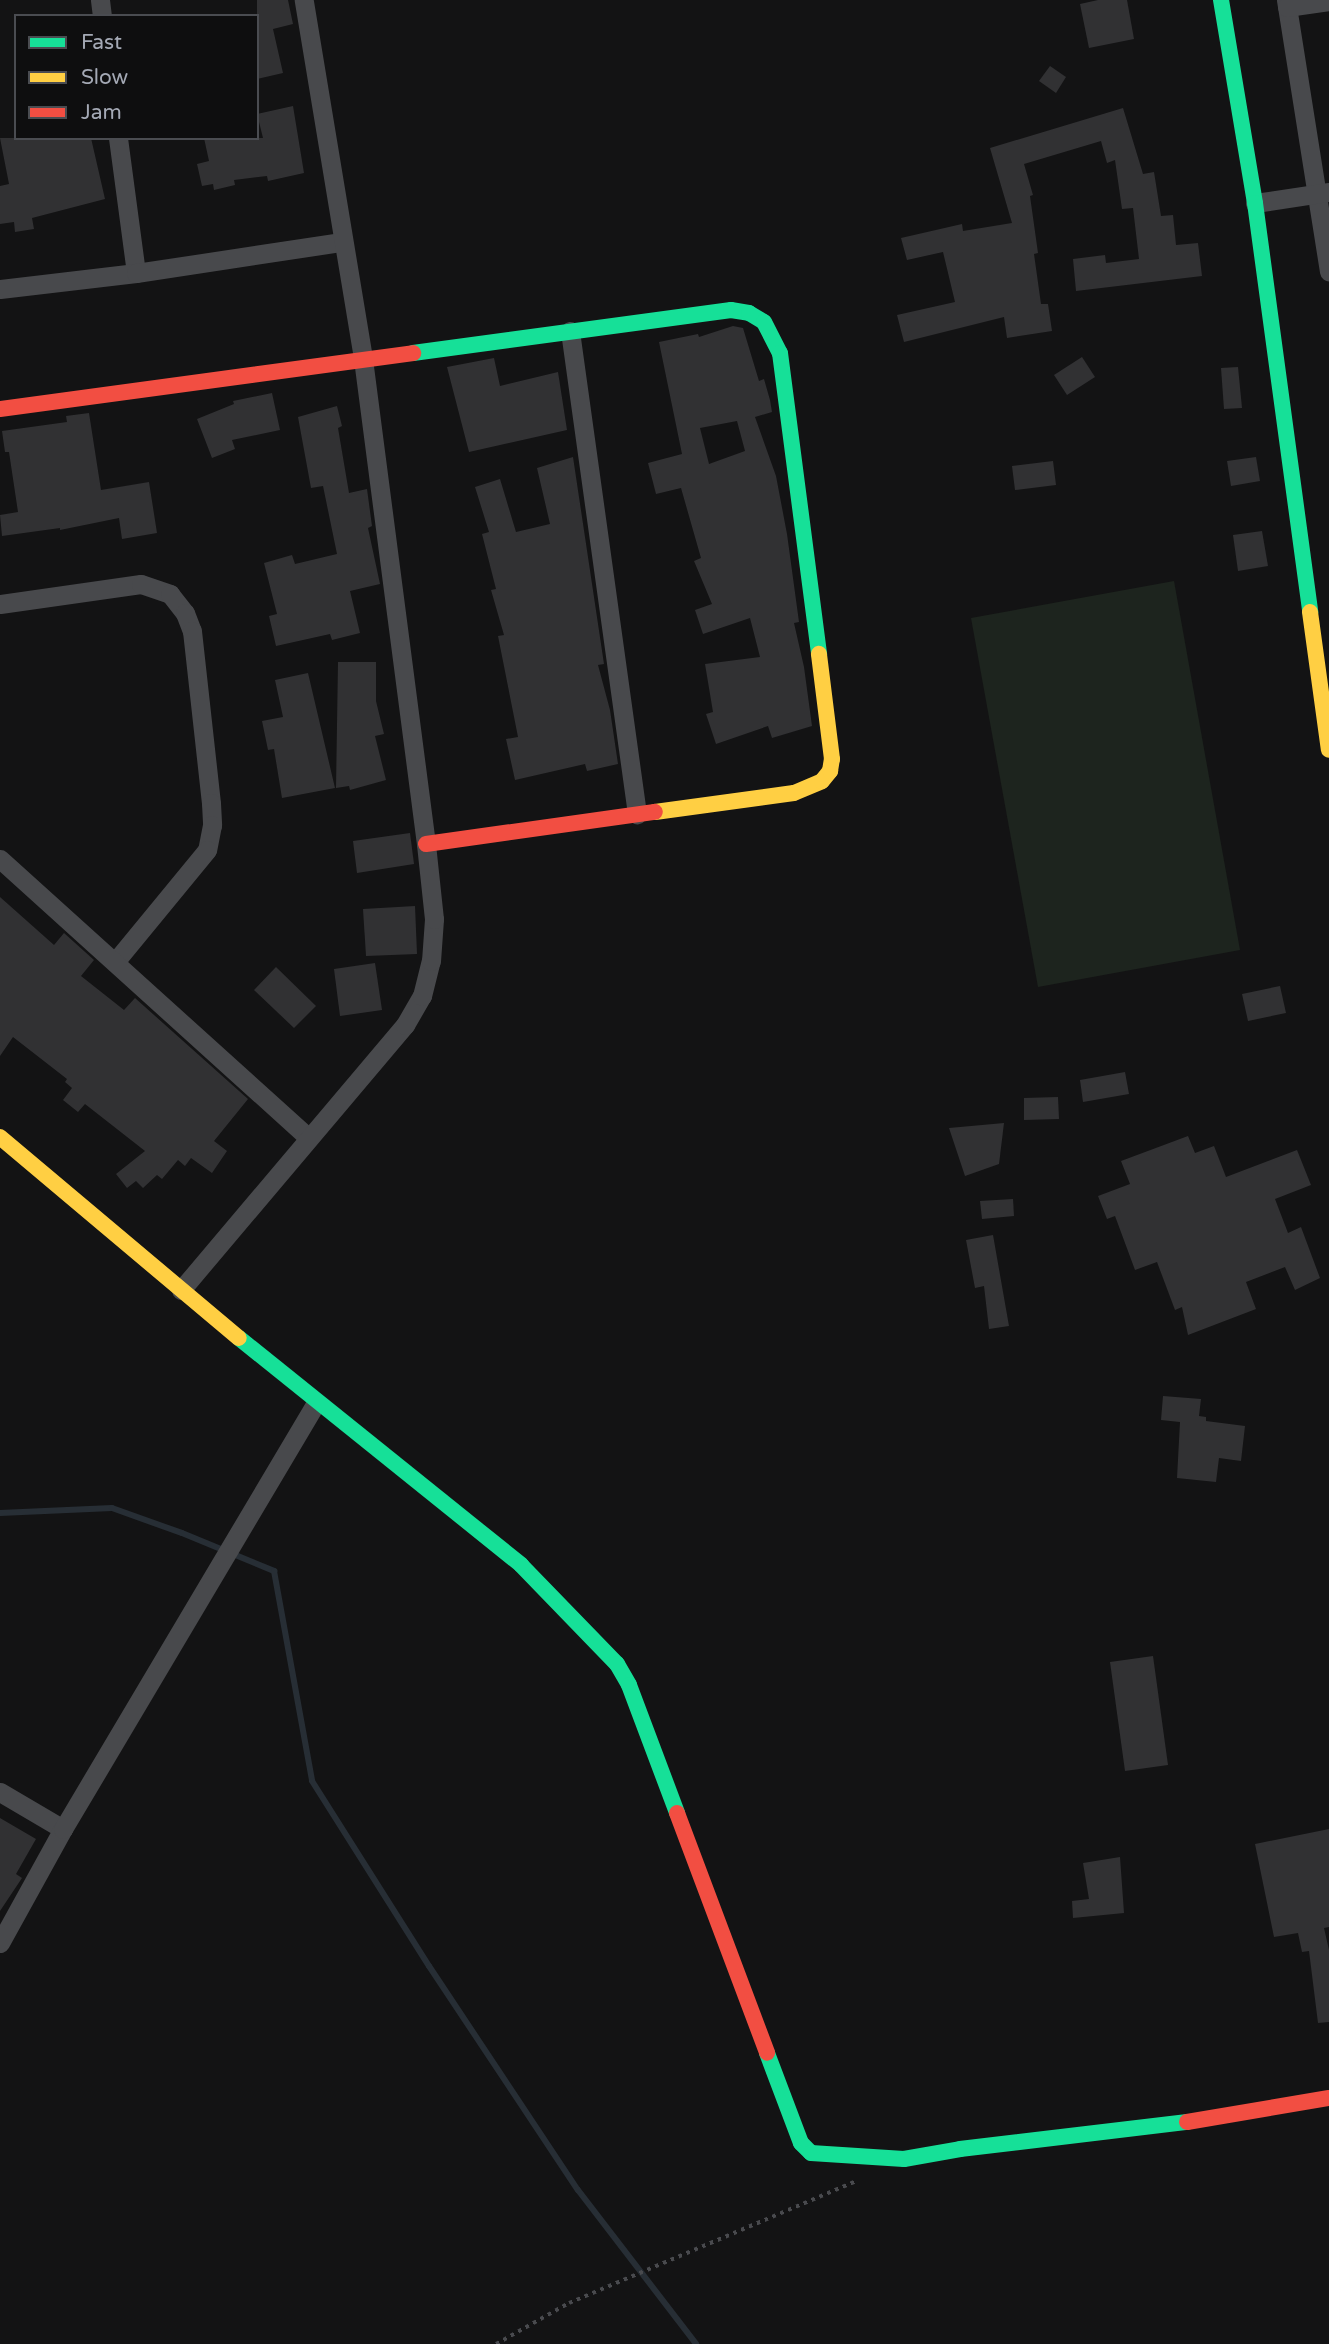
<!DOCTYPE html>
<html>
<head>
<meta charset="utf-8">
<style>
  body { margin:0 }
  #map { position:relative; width:1329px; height:2344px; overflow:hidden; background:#131314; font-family:"Varela Round",sans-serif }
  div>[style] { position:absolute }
  .green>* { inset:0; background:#1d241e }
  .stream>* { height:6px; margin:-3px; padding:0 3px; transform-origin:3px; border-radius:3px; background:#272e35 }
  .building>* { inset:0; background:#313133 }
  .path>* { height:3.5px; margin-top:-1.75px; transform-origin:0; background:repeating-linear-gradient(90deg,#494a4e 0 3.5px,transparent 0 8.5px) }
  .street>* { height:19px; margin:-9.5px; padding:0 9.5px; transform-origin:9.5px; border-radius:9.5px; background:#48494c }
  .fast>* { height:16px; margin:-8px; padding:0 8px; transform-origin:8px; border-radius:8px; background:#16e098 }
  .slow>* { height:16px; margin:-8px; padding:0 8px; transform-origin:8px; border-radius:8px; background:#ffcf43 }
  .jam>* { height:16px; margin:-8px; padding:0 8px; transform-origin:8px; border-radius:8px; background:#f24e42 }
  span { translate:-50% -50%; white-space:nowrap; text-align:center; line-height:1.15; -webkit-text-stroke:5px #0e0e0f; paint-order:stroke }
  .legend { position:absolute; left:14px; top:14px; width:245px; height:126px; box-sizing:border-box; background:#0e0e0f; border:2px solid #4a4c51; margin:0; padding:9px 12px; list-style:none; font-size:21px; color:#a4a9b5 }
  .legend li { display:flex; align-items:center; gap:14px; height:35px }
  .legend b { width:35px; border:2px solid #4a4c51 }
</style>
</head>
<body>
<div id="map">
  <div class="green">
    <div style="clip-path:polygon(1174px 581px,1240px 950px,1038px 987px,971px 618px)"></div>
  </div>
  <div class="stream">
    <div style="left:0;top:1513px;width:112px;rotate:-2.6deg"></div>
    <div style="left:112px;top:1508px;width:74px;rotate:19.7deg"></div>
    <div style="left:182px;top:1533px;width:100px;rotate:22.4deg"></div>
    <div style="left:274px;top:1571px;width:213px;rotate:79.7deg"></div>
    <div style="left:312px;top:1781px;width:219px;rotate:57.7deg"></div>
    <div style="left:429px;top:1966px;width:269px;rotate:56.4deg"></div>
    <div style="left:578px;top:2190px;width:194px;rotate:52.5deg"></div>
  </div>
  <div class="building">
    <div style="clip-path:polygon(257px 0,288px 0,293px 24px,273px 29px,283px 73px,257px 79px)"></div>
    <div style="clip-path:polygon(1098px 0,1127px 0,1134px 39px,1089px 48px,1080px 4px)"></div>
    <div style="clip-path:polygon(1050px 66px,1066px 77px,1056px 93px,1039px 81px)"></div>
    <div style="clip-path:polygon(293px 106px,304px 173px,268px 181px,267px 176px,234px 180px,235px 185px,214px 190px,213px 184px,202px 186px,197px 164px,209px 161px,204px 138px,263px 138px,257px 114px)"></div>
    <div style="clip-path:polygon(1123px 108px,1143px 174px,1154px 172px,1161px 216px,1173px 215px,1176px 245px,1198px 243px,1202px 276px,1076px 291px,1073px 259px,1105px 255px,1106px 263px,1139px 259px,1133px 208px,1122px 209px,1115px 160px,1107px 163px,1101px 141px,1024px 164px,1033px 195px,1030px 196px,1038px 253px,1034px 254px,1041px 304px,1048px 304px,1052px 331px,1007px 338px,1004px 317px,904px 342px,897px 315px,955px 302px,943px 252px,907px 260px,901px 238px,962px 224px,963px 231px,1012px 223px,990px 148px)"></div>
    <div style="clip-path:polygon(0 138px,91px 138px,105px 199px,32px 218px,34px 229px,15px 232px,14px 222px,0 224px,0 186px,9px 184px)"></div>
    <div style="clip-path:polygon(evenodd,733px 326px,743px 328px,759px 381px,764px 379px,770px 400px,772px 412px,755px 417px,776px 476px,787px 534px,799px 622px,794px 623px,804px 667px,812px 726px,772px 738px,768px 726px,716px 744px,706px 714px,713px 712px,705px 664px,760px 657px,750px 618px,703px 634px,695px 610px,712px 604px,694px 561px,701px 558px,681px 488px,656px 494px,648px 463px,682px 454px,659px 342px,698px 334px,699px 337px,733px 326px,737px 421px,745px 451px,709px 464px,700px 428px,737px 421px)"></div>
    <div style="clip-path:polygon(1082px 357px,1095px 377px,1067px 395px,1054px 375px)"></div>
    <div style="clip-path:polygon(494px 358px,500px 386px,558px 372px,567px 430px,469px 452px,447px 367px)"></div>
    <div style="clip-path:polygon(1238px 367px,1242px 408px,1224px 409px,1221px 368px)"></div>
    <div style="clip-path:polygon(272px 393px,280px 430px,232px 440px,235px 449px,212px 458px,197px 419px,234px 404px,233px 401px)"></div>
    <div style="clip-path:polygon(337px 406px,342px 426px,338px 428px,349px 493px,367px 489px,372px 526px,368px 528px,380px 584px,350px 591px,360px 633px,332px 640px,330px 634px,276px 646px,269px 616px,277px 614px,264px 563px,292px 555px,295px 564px,337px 554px,323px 486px,311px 488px,298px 417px)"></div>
    <div style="clip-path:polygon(89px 413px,101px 490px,149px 482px,157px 533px,122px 539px,119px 518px,60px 530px,60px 528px,2px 536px,0 515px,18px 512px,9px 452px,5px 452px,2px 431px,67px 422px,66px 416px)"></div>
    <div style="clip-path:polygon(573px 457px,604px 664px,598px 665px,610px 710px,618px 764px,587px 771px,585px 764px,515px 780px,506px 739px,518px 737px,498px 636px,504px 635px,491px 590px,496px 589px,482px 534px,489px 532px,475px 487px,500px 479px,516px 532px,550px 524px,537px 468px)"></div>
    <div style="clip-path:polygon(1256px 457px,1260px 481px,1231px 486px,1227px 461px)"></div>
    <div style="clip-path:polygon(1053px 461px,1056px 485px,1015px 490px,1012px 466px)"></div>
    <div style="clip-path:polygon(1262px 531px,1268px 566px,1238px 571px,1233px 535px)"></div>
    <div style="clip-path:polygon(338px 662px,376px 662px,376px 701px,384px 734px,375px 736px,386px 780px,350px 790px,349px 786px,336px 788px)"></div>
    <div style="clip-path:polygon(308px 673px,335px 788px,282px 798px,274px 749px,268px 750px,262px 721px,283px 717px,275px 680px)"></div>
    <div style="clip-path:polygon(410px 833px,414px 864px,357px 873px,353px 841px)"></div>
    <div style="clip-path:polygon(0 897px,54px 945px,64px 933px,94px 960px,81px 976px,124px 1010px,135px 998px,248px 1099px,214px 1141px,227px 1151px,212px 1173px,191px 1158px,185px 1166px,178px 1160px,162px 1179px,157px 1175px,143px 1188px,136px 1181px,127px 1188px,116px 1174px,145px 1151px,85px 1104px,78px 1112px,63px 1100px,72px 1088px,65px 1082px,67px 1079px,13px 1037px,0 1056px)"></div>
    <div style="clip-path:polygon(415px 906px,417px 954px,366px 956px,363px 909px)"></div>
    <div style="clip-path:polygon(375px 963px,382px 1010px,340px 1016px,334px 969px)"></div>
    <div style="clip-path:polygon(276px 967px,316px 1006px,294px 1028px,254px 990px)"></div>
    <div style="clip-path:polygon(1280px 986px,1286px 1013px,1248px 1021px,1242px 994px)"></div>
    <div style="clip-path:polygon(1125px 1072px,1129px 1094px,1083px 1102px,1080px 1080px)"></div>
    <div style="clip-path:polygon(1058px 1097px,1059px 1119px,1024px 1120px,1024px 1098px)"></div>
    <div style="clip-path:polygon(1004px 1123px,999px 1164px,965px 1176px,949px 1128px)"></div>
    <div style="clip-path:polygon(1188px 1136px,1195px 1153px,1214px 1146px,1226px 1177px,1297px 1150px,1311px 1185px,1275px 1199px,1288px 1233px,1301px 1227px,1320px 1278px,1295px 1290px,1285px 1267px,1246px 1282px,1256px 1309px,1188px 1335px,1182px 1307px,1175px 1310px,1157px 1262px,1135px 1270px,1115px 1216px,1107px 1219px,1098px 1196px,1130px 1184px,1121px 1161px)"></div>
    <div style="clip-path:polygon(1013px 1199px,1014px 1216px,982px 1219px,980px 1201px)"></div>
    <div style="clip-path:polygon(993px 1235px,1009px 1326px,989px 1329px,984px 1286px,975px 1288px,966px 1240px)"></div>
    <div style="clip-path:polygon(1163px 1396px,1201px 1399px,1199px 1416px,1206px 1417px,1206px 1421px,1245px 1426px,1241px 1461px,1219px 1458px,1216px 1482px,1177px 1478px,1180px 1422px,1161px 1420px)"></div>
    <div style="clip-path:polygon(1153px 1656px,1168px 1765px,1125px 1771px,1110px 1662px)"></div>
    <div style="clip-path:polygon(0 1818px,36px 1839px,16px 1874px,22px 1878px,0 1911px)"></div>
    <div style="clip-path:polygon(1329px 1829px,1329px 1927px,1324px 1928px,1329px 1950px,1329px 2022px,1318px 2023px,1309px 1951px,1302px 1952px,1298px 1933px,1274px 1937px,1255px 1844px)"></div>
    <div style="clip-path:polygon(1120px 1857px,1124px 1913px,1073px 1918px,1072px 1901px,1089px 1899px,1083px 1863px)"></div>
  </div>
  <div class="path">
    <div style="left:496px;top:2344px;width:84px;rotate:-29.3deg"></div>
    <div style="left:569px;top:2303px;width:313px;rotate:-23deg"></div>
  </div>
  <div class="street">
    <div style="left:100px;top:0;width:16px;rotate:83deg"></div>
    <div style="left:1286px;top:0;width:275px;rotate:81deg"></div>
    <div style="left:1287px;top:7px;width:42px;rotate:-8.1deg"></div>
    <div style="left:118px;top:138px;width:136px;rotate:82.4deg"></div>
    <div style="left:1255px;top:203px;width:75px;rotate:-8.5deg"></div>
    <div style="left:0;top:289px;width:137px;rotate:-6.7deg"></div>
    <div style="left:136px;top:273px;width:208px;rotate:-8.6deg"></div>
    <div style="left:570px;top:331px;width:488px;rotate:82.1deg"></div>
    <div style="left:0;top:604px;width:142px;rotate:-8.1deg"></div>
    <div style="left:141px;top:584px;width:31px;rotate:19deg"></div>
    <div style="left:170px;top:594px;width:24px;rotate:52deg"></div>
    <div style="left:185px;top:613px;width:19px;rotate:69deg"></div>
    <div style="left:192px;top:631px;width:173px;rotate:83.7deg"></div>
    <div style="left:211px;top:803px;width:22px;rotate:87deg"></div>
    <div style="left:212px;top:825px;width:25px;rotate:101deg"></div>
    <div style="left:207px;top:850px;width:145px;rotate:129.4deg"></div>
    <div style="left:0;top:859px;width:413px;rotate:42.1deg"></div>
    <div style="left:181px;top:1290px;width:347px;rotate:-49.8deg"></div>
    <div style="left:405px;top:1025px;width:34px;rotate:-60deg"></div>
    <div style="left:422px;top:996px;width:36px;rotate:-76deg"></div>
    <div style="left:431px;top:961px;width:42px;rotate:-85.9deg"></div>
    <div style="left:434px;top:919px;width:75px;rotate:-96.1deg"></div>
    <div style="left:426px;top:844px;width:490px;rotate:-97.4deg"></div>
    <div style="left:363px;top:358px;width:363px;rotate:-99.4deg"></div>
    <div style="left:0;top:1792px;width:73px;rotate:30.4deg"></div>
    <div style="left:0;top:1943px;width:130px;rotate:-61.1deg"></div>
    <div style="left:63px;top:1829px;width:495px;rotate:-59.3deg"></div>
  </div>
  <div class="fast">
    <div style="left:1221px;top:0;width:206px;rotate:80.5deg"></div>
    <div style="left:1255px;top:203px;width:413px;rotate:82.3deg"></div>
    <div style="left:413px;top:353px;width:321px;rotate:-7.7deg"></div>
    <div style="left:731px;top:310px;width:18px;rotate:9deg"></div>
    <div style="left:749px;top:313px;width:17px;rotate:31deg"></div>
    <div style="left:764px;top:322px;width:35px;rotate:63deg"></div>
    <div style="left:780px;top:353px;width:304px;rotate:82.6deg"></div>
    <div style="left:239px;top:1338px;width:362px;rotate:38.8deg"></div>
    <div style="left:521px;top:1565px;width:138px;rotate:45.9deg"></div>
    <div style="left:617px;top:1664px;width:24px;rotate:60deg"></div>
    <div style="left:629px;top:1685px;width:137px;rotate:69.4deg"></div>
    <div style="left:767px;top:2053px;width:96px;rotate:69.3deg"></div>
    <div style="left:801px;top:2143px;width:14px;rotate:45deg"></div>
    <div style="left:811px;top:2153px;width:93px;rotate:3.7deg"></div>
    <div style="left:904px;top:2159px;width:57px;rotate:-10.1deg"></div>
    <div style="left:960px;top:2149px;width:229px;rotate:-6.8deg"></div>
  </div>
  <div class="slow">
    <div style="left:1310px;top:612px;width:139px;rotate:82.2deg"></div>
    <div style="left:655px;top:812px;width:140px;rotate:-7.8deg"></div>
    <div style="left:794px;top:793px;width:30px;rotate:-23deg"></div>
    <div style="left:822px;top:781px;width:13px;rotate:-51deg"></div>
    <div style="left:830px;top:771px;width:12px;rotate:-81deg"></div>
    <div style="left:832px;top:759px;width:106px;rotate:-97.1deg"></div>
    <div style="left:0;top:1137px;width:312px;rotate:40.1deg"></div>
  </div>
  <div class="jam">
    <div style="left:0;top:409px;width:417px;rotate:-7.7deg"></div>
    <div style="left:426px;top:844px;width:231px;rotate:-8deg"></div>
    <div style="left:677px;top:1813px;width:256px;rotate:69.4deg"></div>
    <div style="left:1187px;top:2122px;width:144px;rotate:-9.6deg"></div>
  </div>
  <ul class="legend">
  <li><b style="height:9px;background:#16e098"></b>Fast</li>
  <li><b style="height:9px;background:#ffcf43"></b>Slow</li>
  <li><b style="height:9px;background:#f24e42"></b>Jam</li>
  </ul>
</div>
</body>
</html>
